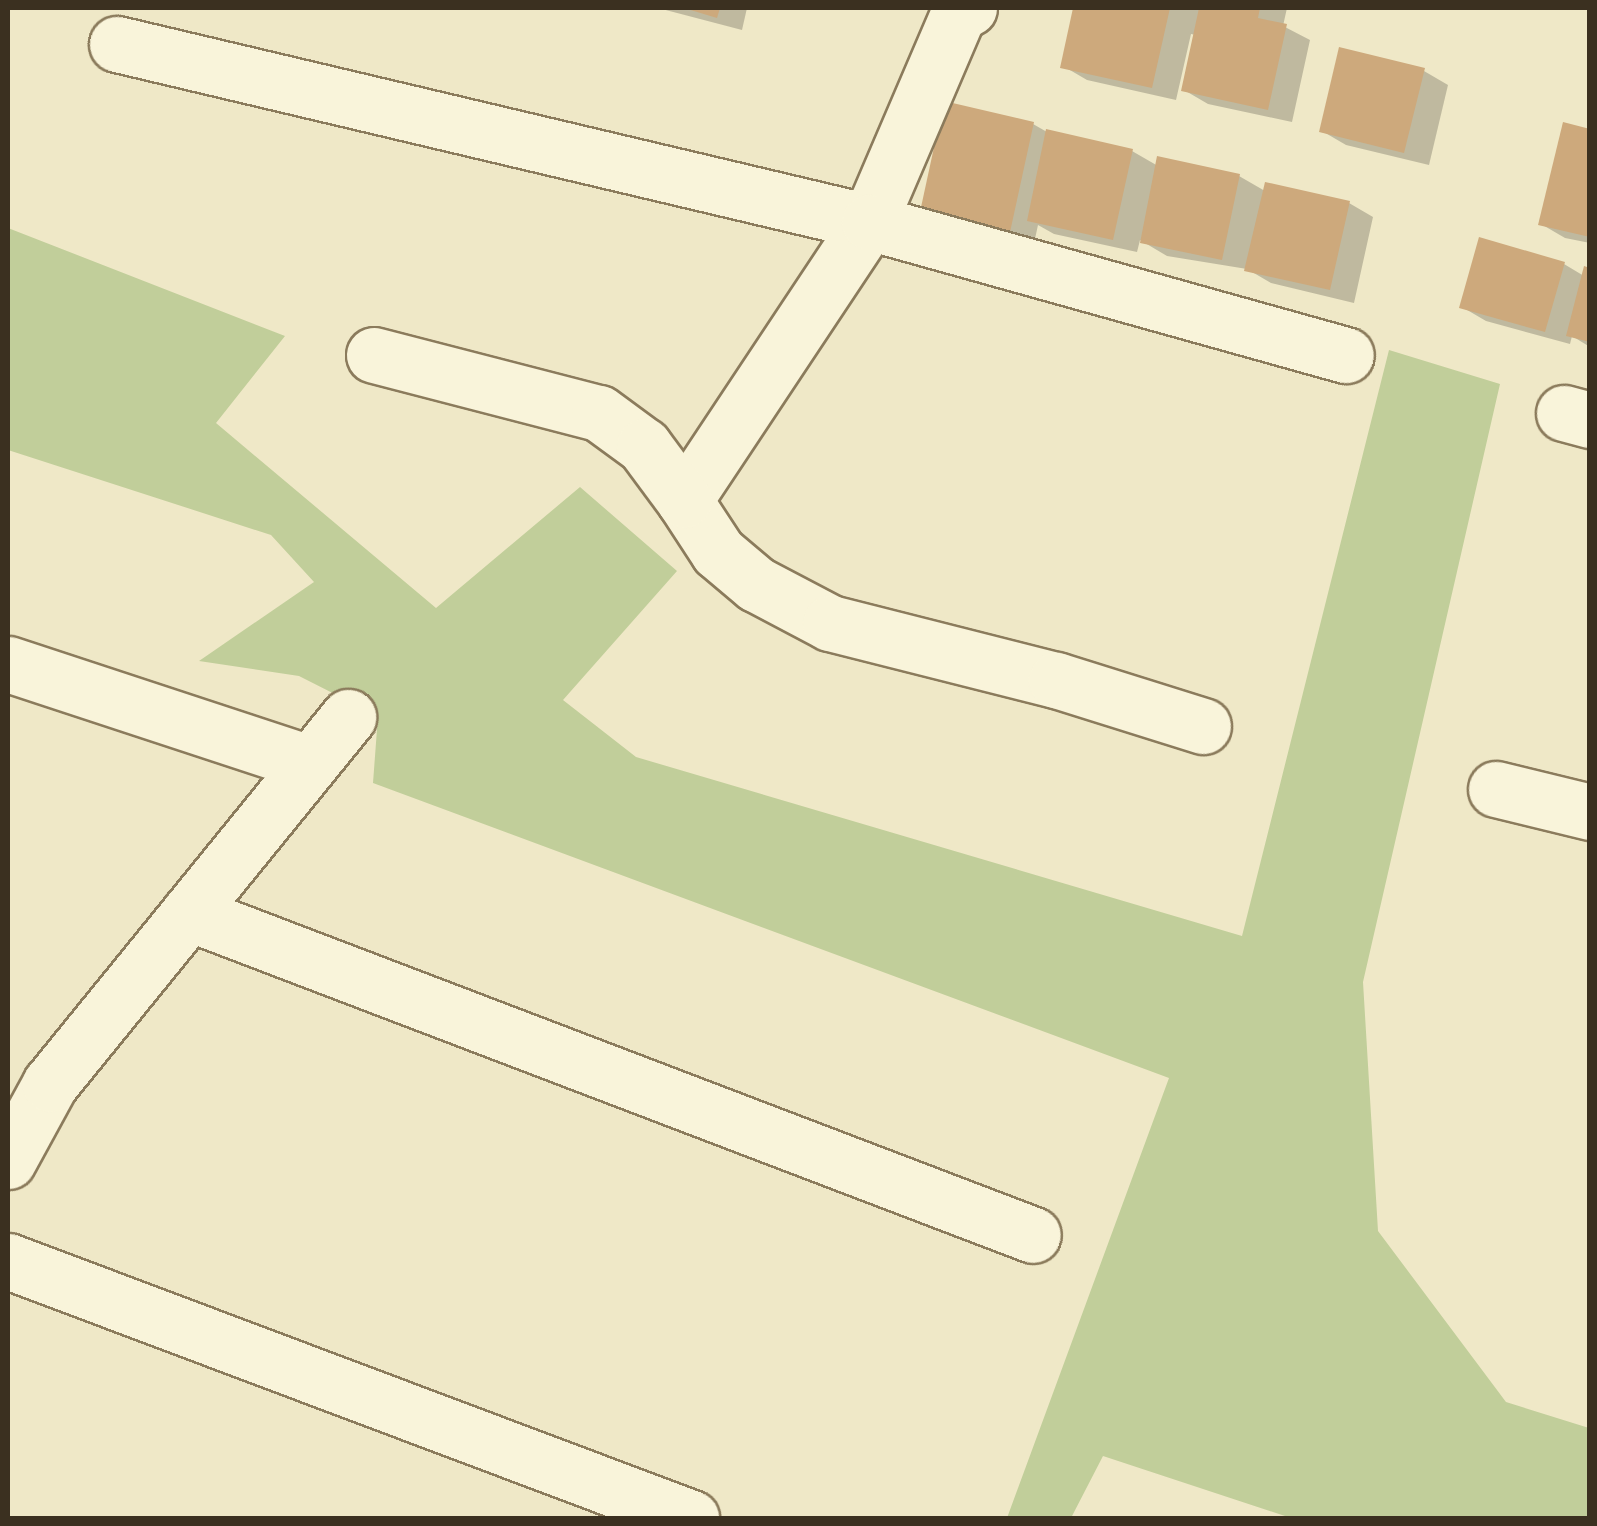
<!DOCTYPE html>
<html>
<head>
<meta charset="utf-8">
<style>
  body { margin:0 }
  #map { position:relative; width:1597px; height:1526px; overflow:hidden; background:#efe8c7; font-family:"Libre Baskerville",serif }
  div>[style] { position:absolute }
  .green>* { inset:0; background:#c1ce9a }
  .shadow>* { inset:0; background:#0003 }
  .building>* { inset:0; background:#cda97c }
  .roads { filter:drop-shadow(2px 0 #8b7b5c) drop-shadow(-2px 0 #8b7b5c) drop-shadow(0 2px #8b7b5c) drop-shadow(0 -2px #8b7b5c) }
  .minor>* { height:55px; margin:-27.5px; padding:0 27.5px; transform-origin:27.5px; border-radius:27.5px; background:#f9f4da }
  span { translate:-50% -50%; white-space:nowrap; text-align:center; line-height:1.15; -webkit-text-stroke:10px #f6f1d6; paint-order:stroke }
  .frame { position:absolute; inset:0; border:10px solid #3b3020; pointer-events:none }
</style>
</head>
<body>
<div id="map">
  <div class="green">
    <div style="clip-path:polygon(8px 228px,285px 336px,216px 423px,436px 608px,580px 487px,677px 571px,563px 700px,636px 757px,1242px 936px,1389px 350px,1500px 384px,1363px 982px,1378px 1231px,1506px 1402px,1589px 1428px,1589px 1518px,1291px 1518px,1103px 1456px,1071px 1518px,1007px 1518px,1169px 1078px,373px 783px,378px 716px,299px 676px,199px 661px,314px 582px,271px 535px,8px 450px)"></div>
  </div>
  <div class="shadow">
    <div style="clip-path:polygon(658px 8px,747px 8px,742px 30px)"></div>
    <div style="clip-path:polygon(1076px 8px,1197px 8px,1213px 12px,1214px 8px,1287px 8px,1283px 26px,1310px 40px,1292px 122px,1208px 104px,1184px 90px,1196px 35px,1191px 34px,1176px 100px,1087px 80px,1063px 66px)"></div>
    <div style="clip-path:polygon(1424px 71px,1448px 85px,1429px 165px,1346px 145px,1322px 131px)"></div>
    <div style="clip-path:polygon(1033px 124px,1047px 132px,1132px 151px,1158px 166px,1239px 176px,1265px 191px,1349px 203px,1373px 217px,1354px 303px,1271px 283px,1247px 269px,1167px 256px,1140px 240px,1137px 252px,1054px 234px,1038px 225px,1029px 267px,942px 248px)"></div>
    <div style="clip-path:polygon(1590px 131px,1590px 243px,1565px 238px,1541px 224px)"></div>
    <div style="clip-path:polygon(1564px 264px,1584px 276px,1590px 270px,1590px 347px,1572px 336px,1570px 344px,1486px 321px,1462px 307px)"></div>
  </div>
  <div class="building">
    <div style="clip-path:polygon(684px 8px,720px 8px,717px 18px)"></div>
    <div style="clip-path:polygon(1073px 8px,1170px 8px,1152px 88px,1060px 68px)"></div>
    <div style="clip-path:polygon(1199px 8px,1260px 8px,1258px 18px,1287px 24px,1268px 110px,1181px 91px)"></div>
    <div style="clip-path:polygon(1339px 47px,1425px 68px,1404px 153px,1319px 132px)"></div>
    <div style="clip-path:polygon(944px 101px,1034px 122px,1005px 255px,915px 235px)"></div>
    <div style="clip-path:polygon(1563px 122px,1590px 129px,1590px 237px,1538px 225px)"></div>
    <div style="clip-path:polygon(1046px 129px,1133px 149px,1113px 240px,1027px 221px)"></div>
    <div style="clip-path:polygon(1157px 156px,1240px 174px,1222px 260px,1140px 243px)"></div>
    <div style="clip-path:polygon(1265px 182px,1350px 201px,1330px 290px,1244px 271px)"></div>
    <div style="clip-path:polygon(1479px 237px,1565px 262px,1545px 332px,1459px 308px)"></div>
    <div style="clip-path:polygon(1584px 266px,1590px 268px,1590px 342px,1566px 336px)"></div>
  </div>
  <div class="roads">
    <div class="minor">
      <div style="left:969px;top:8px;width:11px;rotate:158deg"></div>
      <div style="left:959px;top:12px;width:228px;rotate:113.2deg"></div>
      <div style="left:869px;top:222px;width:334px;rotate:123.6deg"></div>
      <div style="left:684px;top:500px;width:62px;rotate:56.8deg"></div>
      <div style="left:718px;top:552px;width:50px;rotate:40.1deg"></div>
      <div style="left:756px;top:584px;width:84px;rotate:27.8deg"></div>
      <div style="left:830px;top:623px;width:233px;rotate:14.2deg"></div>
      <div style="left:1056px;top:680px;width:154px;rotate:17.4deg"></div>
      <div style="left:117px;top:44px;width:773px;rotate:13.32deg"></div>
      <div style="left:869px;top:222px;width:495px;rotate:15.6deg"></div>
      <div style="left:374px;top:355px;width:232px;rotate:14.5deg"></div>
      <div style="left:599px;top:413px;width:56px;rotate:36.3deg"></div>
      <div style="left:644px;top:446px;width:67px;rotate:53.5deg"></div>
      <div style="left:1564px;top:413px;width:27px;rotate:15deg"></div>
      <div style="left:8px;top:664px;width:317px;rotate:18.2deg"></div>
      <div style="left:1496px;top:789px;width:97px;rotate:13.7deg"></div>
      <div style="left:189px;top:913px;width:903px;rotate:20.88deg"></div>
      <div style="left:8px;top:1161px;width:88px;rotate:-61.4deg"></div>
      <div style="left:50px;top:1084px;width:473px;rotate:-50.9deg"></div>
      <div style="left:8px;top:1261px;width:730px;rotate:20.62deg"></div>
    </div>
  </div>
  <div class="frame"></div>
</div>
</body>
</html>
